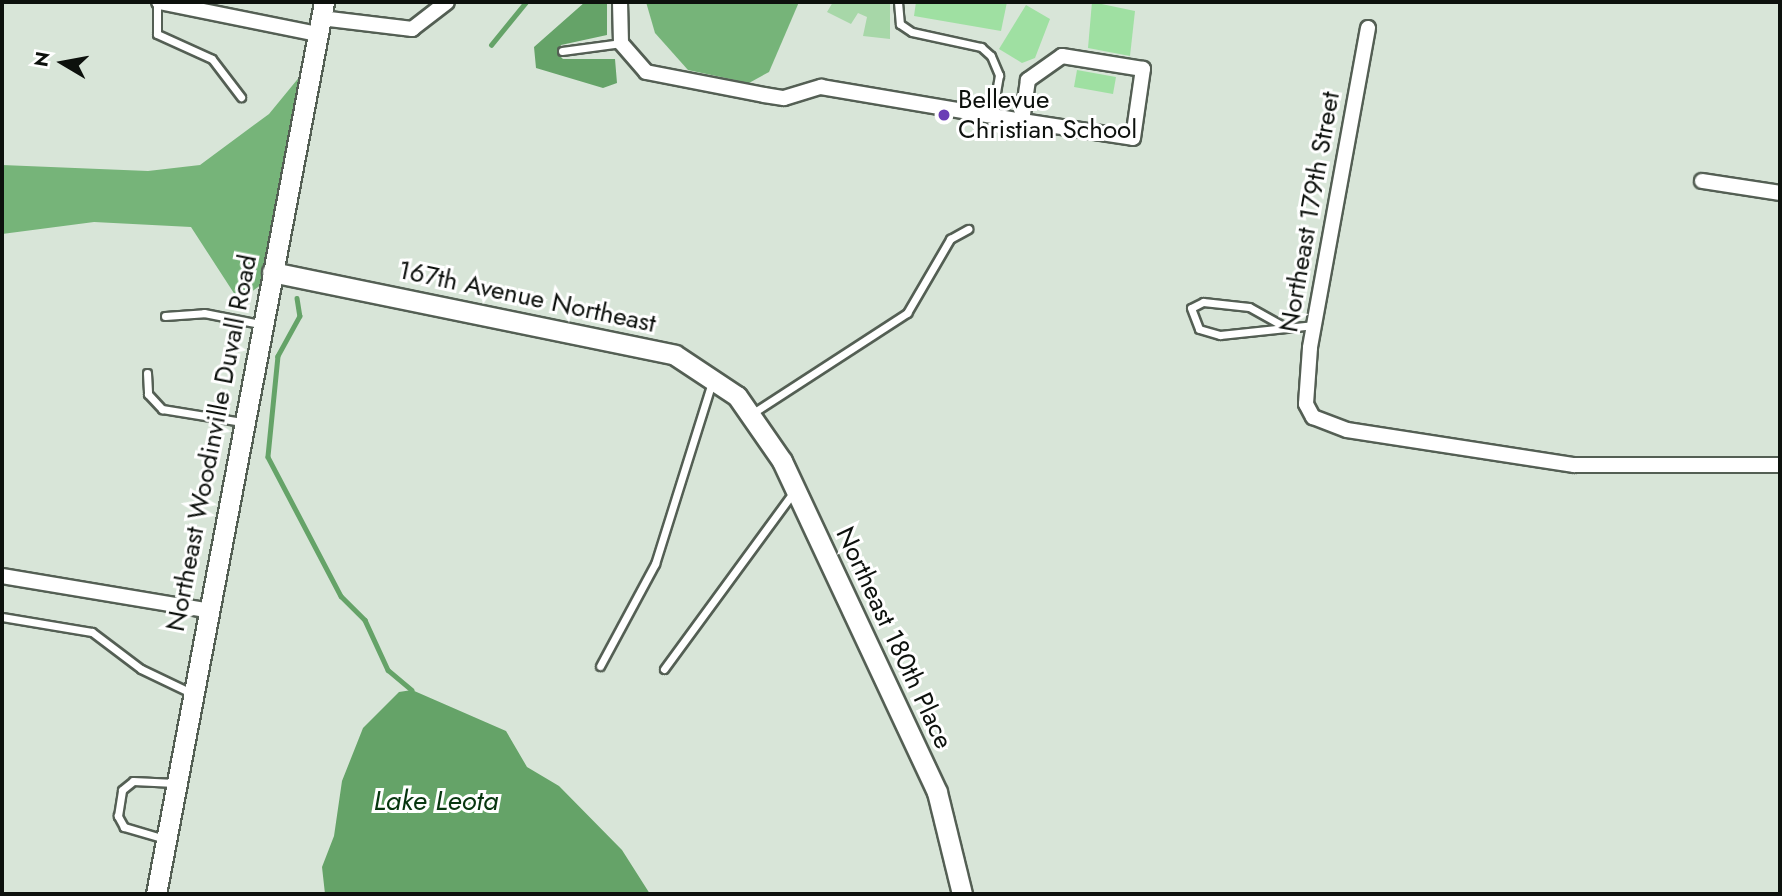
<!DOCTYPE html>
<html>
<head>
<meta charset="utf-8">
<style>
  body { margin:0 }
  #map { position:relative; width:1782px; height:896px; overflow:hidden; background:#d8e5d8; font-family:Jost,sans-serif }
  div>[style] { position:absolute }
  .green>* { inset:0; background:#a7d7a8 }
  .forest>* { inset:0; background:#76b479 }
  .water>* { inset:0; background:#65a368 }
  .stream>* { height:4.5px; margin:-2.25px; padding:0 2.25px; transform-origin:2.25px; border-radius:2.25px; background:#65a368 }
  .building>* { inset:0; background:#9fe0a2 }
  .roads { filter:drop-shadow(2px 0 #545f54) drop-shadow(-2px 0 #545f54) drop-shadow(0 2px #545f54) drop-shadow(0 -2px #545f54) }
  .lane>* { height:7px; margin:-3.5px; padding:0 3.5px; transform-origin:3.5px; border-radius:3.5px; background:#fff }
  .street>* { height:14px; margin:-7px; padding:0 7px; transform-origin:7px; border-radius:7px; background:#fff }
  .secondary>* { height:19px; margin:-9.5px; padding:0 9.5px; transform-origin:9.5px; border-radius:9.5px; background:#fff }
  .dots>* { width:19px; height:19px; translate:-50% -50%; box-sizing:border-box; border:4px solid #fff; border-radius:50% }
  span { translate:-50% -50%; white-space:nowrap; text-align:center; line-height:1.15; -webkit-text-stroke:6px #fff; paint-order:stroke }
  .poi-label { font-size:26px; color:#0d110d }
  .left { translate:0 -50%; text-align:left }
  .street-label { font-size:26px; color:#0d110d }
  .water-label { font-size:28px; color:#07360f; font-style:italic }
  .frame { position:absolute; inset:0; border:4px solid #0d110d; pointer-events:none }
  .north { position:absolute; left:28px; top:28px; width:70px; height:70px; -webkit-text-stroke:5px #fff; paint-order:stroke; rotate:280deg; font-size:19px; font-weight:700; line-height:28px; text-align:center; color:#0d110d }
  .north::after { content:''; display:block; margin:auto; width:24px; height:32px; background:#0d110d; clip-path:polygon(50% 0,100% 100%,50% 72%,0 100%) }
</style>
</head>
<body>
<div id="map">
  <div class="green">
    <div style="clip-path:polygon(833px 2px,890px 2px,890px 39px,863px 36px,867px 17px,858px 13px,851px 24px,827px 12px)"></div>
  </div>
  <div class="forest">
    <div style="clip-path:polygon(646px 2px,799px 2px,769px 72px,749px 83px,688px 70px,655px 33px)"></div>
    <div style="clip-path:polygon(301px 75px,262px 284px,239px 301px,191px 227px,94px 222px,2px 234px,2px 165px,148px 171px,200px 165px,269px 114px)"></div>
  </div>
  <div class="water">
    <div style="clip-path:polygon(585px 2px,607px 2px,607px 35px,561px 45px,558px 54px,563px 59px,615px 59px,617px 83px,603px 88px,536px 68px,534px 47px)"></div>
    <div style="clip-path:polygon(412px 690px,506px 731px,527px 767px,559px 786px,622px 850px,650px 894px,325px 894px,322px 867px,334px 836px,342px 781px,363px 728px,399px 692px)"></div>
  </div>
  <div class="stream">
    <div style="left:491px;top:45px;width:55px;rotate:-50.9deg"></div>
    <div style="left:297px;top:298px;width:18px;rotate:81deg"></div>
    <div style="left:300px;top:316px;width:46px;rotate:118.8deg"></div>
    <div style="left:278px;top:356px;width:101px;rotate:95.7deg"></div>
    <div style="left:268px;top:457px;width:157px;rotate:62.3deg"></div>
    <div style="left:341px;top:596px;width:34px;rotate:45deg"></div>
    <div style="left:365px;top:620px;width:55px;rotate:65.3deg"></div>
    <div style="left:388px;top:670px;width:31px;rotate:40deg"></div>
  </div>
  <div class="building">
    <div style="clip-path:polygon(916px 2px,1007px 2px,1001px 31px,914px 16px)"></div>
    <div style="clip-path:polygon(1092px 2px,1135px 11px,1130px 56px,1088px 48px)"></div>
    <div style="clip-path:polygon(1026px 5px,1050px 19px,1035px 58px,1022px 63px,999px 49px)"></div>
    <div style="clip-path:polygon(1077px 70px,1116px 77px,1113px 94px,1074px 87px)"></div>
  </div>
  <div class="roads">
    <div class="lane">
      <div style="left:157px;top:2px;width:32px;rotate:90deg"></div>
      <div style="left:157px;top:34px;width:60px;rotate:24.4deg"></div>
      <div style="left:212px;top:59px;width:48px;rotate:52.7deg"></div>
      <div style="left:898px;top:2px;width:22px;rotate:85deg"></div>
      <div style="left:900px;top:24px;width:14px;rotate:34deg"></div>
      <div style="left:912px;top:32px;width:71px;rotate:12.3deg"></div>
      <div style="left:981px;top:47px;width:13px;rotate:42deg"></div>
      <div style="left:991px;top:56px;width:21px;rotate:67deg"></div>
      <div style="left:999px;top:75px;width:42px;rotate:99.7deg"></div>
      <div style="left:562px;top:51px;width:60px;rotate:-7.7deg"></div>
      <div style="left:165px;top:316px;width:39px;rotate:-4deg"></div>
      <div style="left:204px;top:313px;width:57px;rotate:11.1deg"></div>
      <div style="left:1285px;top:327px;width:41px;rotate:-150.9deg"></div>
      <div style="left:1249px;top:307px;width:46px;rotate:-173.8deg"></div>
      <div style="left:1203px;top:302px;width:13px;rotate:153deg"></div>
      <div style="left:1191px;top:308px;width:22px;rotate:69deg"></div>
      <div style="left:1199px;top:329px;width:22px;rotate:16deg"></div>
      <div style="left:1220px;top:335px;width:95px;rotate:-6.1deg"></div>
      <div style="left:147px;top:373px;width:21px;rotate:87deg"></div>
      <div style="left:148px;top:394px;width:21px;rotate:47deg"></div>
      <div style="left:162px;top:409px;width:81px;rotate:9.2deg"></div>
      <div style="left:753px;top:413px;width:184px;rotate:-33deg"></div>
      <div style="left:907px;top:313px;width:86px;rotate:-59.8deg"></div>
      <div style="left:950px;top:239px;width:21px;rotate:-29deg"></div>
      <div style="left:2px;top:617px;width:91px;rotate:9.5deg"></div>
      <div style="left:92px;top:632px;width:61px;rotate:37.1deg"></div>
      <div style="left:141px;top:669px;width:55px;rotate:25.6deg"></div>
      <div style="left:600px;top:666px;width:116px;rotate:-61.7deg"></div>
      <div style="left:655px;top:564px;width:191px;rotate:-72.6deg"></div>
      <div style="left:664px;top:669px;width:218px;rotate:-53.8deg"></div>
      <div style="left:165px;top:839px;width:43px;rotate:-163.7deg"></div>
      <div style="left:124px;top:827px;width:13px;rotate:-119deg"></div>
      <div style="left:118px;top:816px;width:26px;rotate:-81deg"></div>
      <div style="left:122px;top:790px;width:14px;rotate:-39deg"></div>
      <div style="left:133px;top:781px;width:42px;rotate:2.7deg"></div>
    </div>
    <div class="street">
      <div style="left:159px;top:2px;width:161px;rotate:11.4deg"></div>
      <div style="left:620px;top:2px;width:41px;rotate:88.6deg"></div>
      <div style="left:621px;top:43px;width:38px;rotate:49deg"></div>
      <div style="left:646px;top:72px;width:120px;rotate:11deg"></div>
      <div style="left:764px;top:95px;width:20px;rotate:9deg"></div>
      <div style="left:784px;top:98px;width:39px;rotate:-17deg"></div>
      <div style="left:821px;top:87px;width:204px;rotate:9.6deg"></div>
      <div style="left:1022px;top:121px;width:112px;rotate:8.7deg"></div>
      <div style="left:1133px;top:138px;width:70px;rotate:-81.8deg"></div>
      <div style="left:1143px;top:69px;width:82px;rotate:-170.9deg"></div>
      <div style="left:1062px;top:56px;width:42px;rotate:144.8deg"></div>
      <div style="left:1028px;top:80px;width:41px;rotate:98.3deg"></div>
      <div style="left:321px;top:18px;width:92px;rotate:6.9deg"></div>
      <div style="left:412px;top:29px;width:44px;rotate:-37.6deg"></div>
      <div style="left:1368px;top:28px;width:325px;rotate:100.3deg"></div>
      <div style="left:1310px;top:348px;width:56px;rotate:94.1deg"></div>
      <div style="left:1306px;top:404px;width:15px;rotate:62deg"></div>
      <div style="left:1313px;top:417px;width:36px;rotate:21deg"></div>
      <div style="left:1347px;top:430px;width:230px;rotate:8.8deg"></div>
      <div style="left:1574px;top:465px;width:206px"></div>
      <div style="left:1702px;top:181px;width:79px;rotate:8.7deg"></div>
      <div style="left:2px;top:576px;width:207px;rotate:9.5deg"></div>
    </div>
    <div class="secondary">
      <div style="left:272px;top:272px;width:411px;rotate:11.6deg"></div>
      <div style="left:675px;top:355px;width:74px;rotate:33.5deg"></div>
      <div style="left:737px;top:396px;width:79px;rotate:55.3deg"></div>
      <div style="left:782px;top:461px;width:365px;rotate:64.9deg"></div>
      <div style="left:937px;top:792px;width:105px;rotate:76.2deg"></div>
      <div style="left:156px;top:894px;width:908px;rotate:-79.33deg"></div>
    </div>
  </div>
  <div class="dots">
    <div style="left:944px;top:115px;background:#6a3eb6"></div>
  </div>
  <div class="poi-label">
    <span class="left" style="left:958px;top:115px">Bellevue<br>Christian School</span>
  </div>
  <div class="street-label">
    <span style="left:1310px;top:212px;rotate:-80deg">Northeast 179th Street</span>
    <span style="left:527px;top:297px;rotate:12deg">167th Avenue Northeast</span>
    <span style="left:212px;top:443px;rotate:-79deg">Northeast Woodinville Duvall Road</span>
    <span style="left:894px;top:638px;rotate:65deg">Northeast 180th Place</span>
  </div>
  <div class="water-label">
    <span style="left:436px;top:801px">Lake Leota</span>
  </div>
  <div class="frame"></div>
  <div class="north">N</div>
</div>
</body>
</html>
